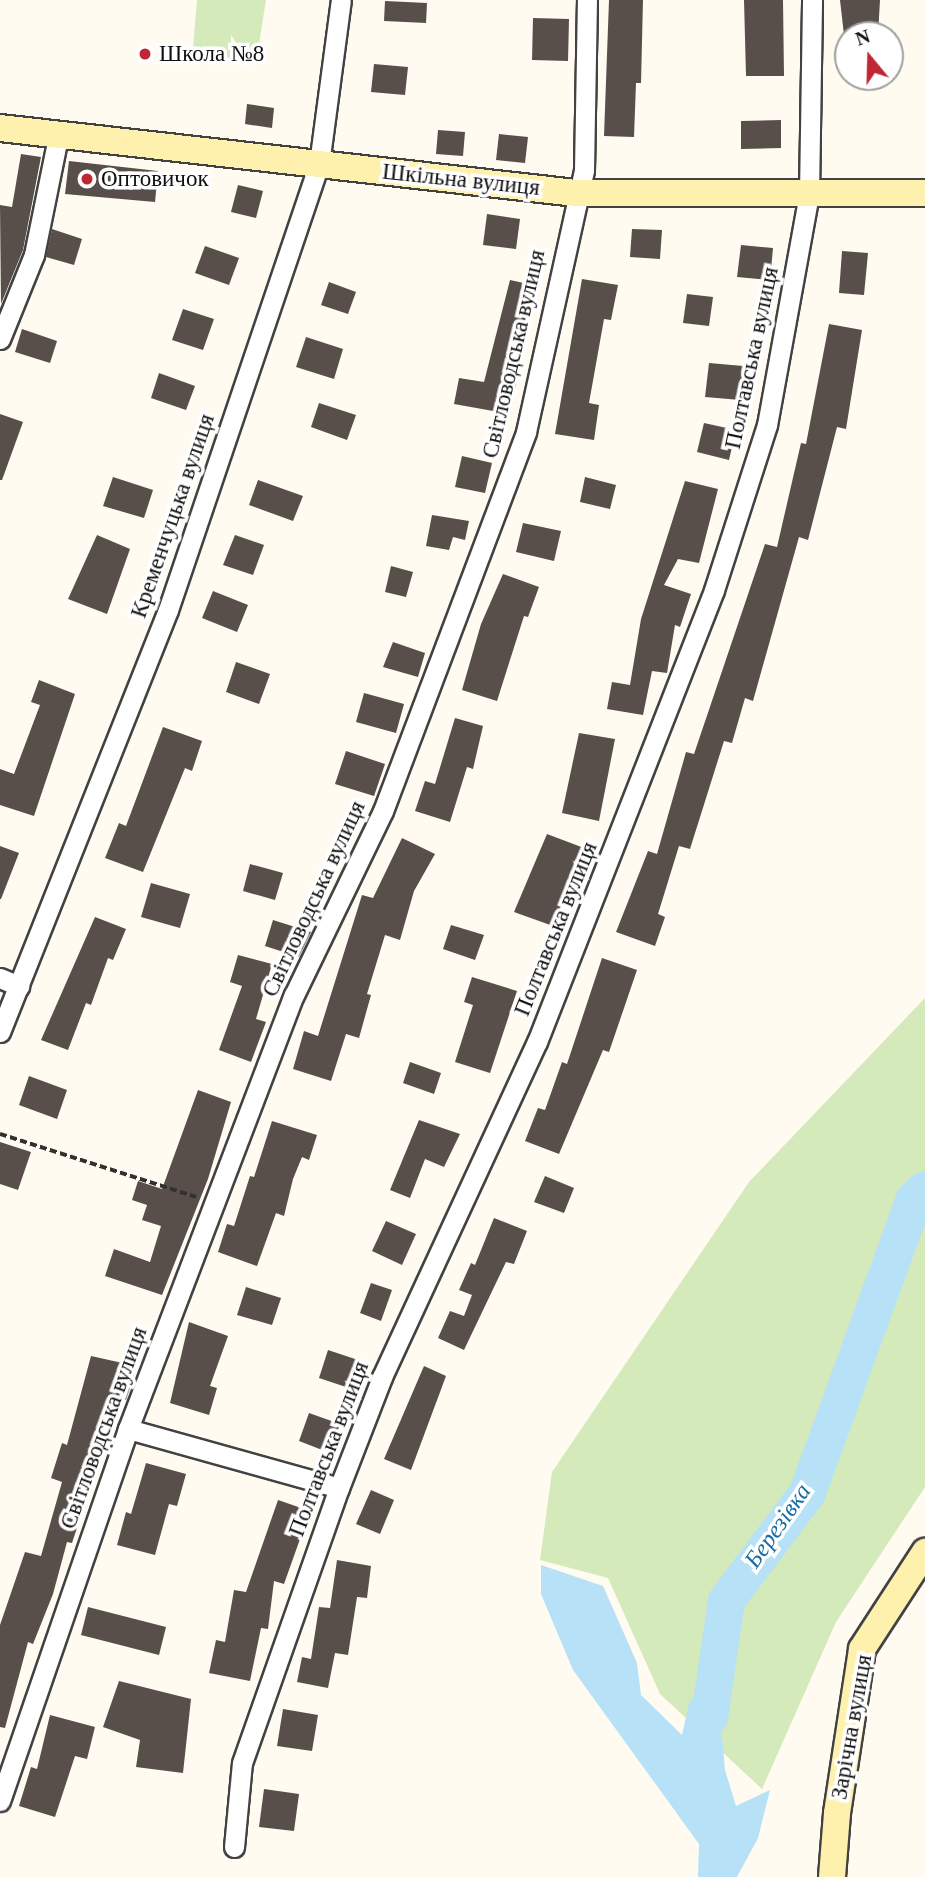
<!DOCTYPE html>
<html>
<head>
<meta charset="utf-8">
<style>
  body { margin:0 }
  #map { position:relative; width:925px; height:1877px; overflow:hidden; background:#fffbf1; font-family:"Times New Roman",serif }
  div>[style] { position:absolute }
  .green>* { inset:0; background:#d5eaba }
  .water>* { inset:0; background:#b6e1f6 }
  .river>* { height:37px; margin:-18.5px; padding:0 18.5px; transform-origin:18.5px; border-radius:18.5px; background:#b6e1f6 }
  .building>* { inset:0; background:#584f4b }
  .path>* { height:3.5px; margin-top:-1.75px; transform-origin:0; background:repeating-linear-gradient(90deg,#313131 0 7px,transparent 0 10.5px) }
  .roads { filter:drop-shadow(2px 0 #424242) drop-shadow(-2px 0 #424242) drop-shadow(0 2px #424242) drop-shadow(0 -2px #424242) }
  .street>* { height:19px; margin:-9.5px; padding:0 9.5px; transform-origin:9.5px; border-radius:9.5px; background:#fff }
  .secondary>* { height:26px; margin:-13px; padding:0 13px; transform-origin:13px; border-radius:13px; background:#fef1ad }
  .dots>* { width:19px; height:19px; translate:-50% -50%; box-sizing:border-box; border:4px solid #fff; border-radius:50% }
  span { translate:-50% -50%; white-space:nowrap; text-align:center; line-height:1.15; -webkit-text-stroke:7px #fff; paint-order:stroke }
  .poi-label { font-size:23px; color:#0f0f0f }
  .left { translate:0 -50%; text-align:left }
  .street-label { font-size:23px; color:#0f0f0f }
  .water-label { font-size:24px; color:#186ca1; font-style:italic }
  .north { position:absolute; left:834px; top:21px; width:70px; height:70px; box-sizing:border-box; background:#fff; border:2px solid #9f9f9f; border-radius:50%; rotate:341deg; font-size:19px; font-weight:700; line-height:28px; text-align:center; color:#0f0f0f }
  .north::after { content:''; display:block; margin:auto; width:24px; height:32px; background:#bf2735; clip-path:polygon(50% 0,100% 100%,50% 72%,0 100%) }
</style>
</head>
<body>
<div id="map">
  <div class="green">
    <div style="clip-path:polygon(197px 0,266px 0,256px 63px,192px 60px)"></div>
    <div style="clip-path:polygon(925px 998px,925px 1487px,836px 1622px,762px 1789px,660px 1694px,608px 1578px,540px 1560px,552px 1472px,749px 1182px)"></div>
  </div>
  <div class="water">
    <div style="clip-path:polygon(541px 1565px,603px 1586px,637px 1663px,641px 1695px,682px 1735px,689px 1703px,716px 1669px,725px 1770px,736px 1806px,770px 1790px,758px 1838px,737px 1877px,698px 1877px,699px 1844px,573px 1670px,541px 1594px)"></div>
  </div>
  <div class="river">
    <div style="left:709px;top:1717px;width:118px;rotate:-81.7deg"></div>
    <div style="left:726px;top:1600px;width:135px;rotate:-53.1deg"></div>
    <div style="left:807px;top:1492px;width:311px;rotate:-70deg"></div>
    <div style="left:913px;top:1200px;width:16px;rotate:-43deg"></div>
  </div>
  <div class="building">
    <div style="clip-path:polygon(609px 0,643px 0,641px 83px,636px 83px,634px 137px,604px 136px)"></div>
    <div style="clip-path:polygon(744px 0,783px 0,784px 76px,746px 76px)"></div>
    <div style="clip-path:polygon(840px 0,880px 0,878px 35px,844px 35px)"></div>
    <div style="clip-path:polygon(385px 1px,427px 3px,426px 23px,384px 21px)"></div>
    <div style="clip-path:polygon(533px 18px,569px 19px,568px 61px,532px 60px)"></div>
    <div style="clip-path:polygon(374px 64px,408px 67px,405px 95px,371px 92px)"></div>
    <div style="clip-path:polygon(247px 104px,274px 108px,272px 128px,245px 124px)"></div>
    <div style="clip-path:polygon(781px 120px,781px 148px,741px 149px,741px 121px)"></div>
    <div style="clip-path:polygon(438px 130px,465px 132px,463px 156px,436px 154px)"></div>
    <div style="clip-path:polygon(499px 134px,528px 137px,525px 163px,496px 160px)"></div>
    <div style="clip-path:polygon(21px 154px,41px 157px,23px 250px,1px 304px,0 205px,12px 207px)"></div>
    <div style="clip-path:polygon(69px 161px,158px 171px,155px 202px,65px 194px)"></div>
    <div style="clip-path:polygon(238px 185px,263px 191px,256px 218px,231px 212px)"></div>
    <div style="clip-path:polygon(487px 214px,520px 219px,516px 249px,483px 245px)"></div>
    <div style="clip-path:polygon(52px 229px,82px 239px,74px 265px,46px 257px)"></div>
    <div style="clip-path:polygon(632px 229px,662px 230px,660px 259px,630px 257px)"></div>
    <div style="clip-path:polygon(741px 245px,773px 248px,770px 280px,737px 277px)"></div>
    <div style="clip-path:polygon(205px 246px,239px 258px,229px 285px,195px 273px)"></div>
    <div style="clip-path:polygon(842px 251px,868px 253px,864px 295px,839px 293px)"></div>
    <div style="clip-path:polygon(582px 279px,618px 285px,611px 320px,604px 319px,589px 403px,599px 405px,594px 440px,555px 434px)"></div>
    <div style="clip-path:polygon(510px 280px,537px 286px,510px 414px,454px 404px,459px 378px,484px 382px)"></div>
    <div style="clip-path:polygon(329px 282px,356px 292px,348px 314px,321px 305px)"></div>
    <div style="clip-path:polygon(687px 294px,713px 297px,709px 326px,683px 323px)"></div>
    <div style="clip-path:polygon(183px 309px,214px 319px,203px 350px,172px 340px)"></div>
    <div style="clip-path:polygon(829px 324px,862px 330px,846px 429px,837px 427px,808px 540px,799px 537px,753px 701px,745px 698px,732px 743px,724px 741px,690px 849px,679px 846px,658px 914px,665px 917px,655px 946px,616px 932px,648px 851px,657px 854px,686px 752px,694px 754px,765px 544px,777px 547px,801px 443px,806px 444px)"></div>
    <div style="clip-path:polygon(22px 329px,57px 341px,50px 363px,15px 352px)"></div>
    <div style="clip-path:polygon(306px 337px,343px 349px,334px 379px,296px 367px)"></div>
    <div style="clip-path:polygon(709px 363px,743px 366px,740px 400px,705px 397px)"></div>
    <div style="clip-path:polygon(159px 373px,195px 386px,186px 410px,151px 398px)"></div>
    <div style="clip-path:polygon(319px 403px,356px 415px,347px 440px,311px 427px)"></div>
    <div style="clip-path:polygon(0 414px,23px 422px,2px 480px,0 480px)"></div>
    <div style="clip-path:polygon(704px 423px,736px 430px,729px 460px,697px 452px)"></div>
    <div style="clip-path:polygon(462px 456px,492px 463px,485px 493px,455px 487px)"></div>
    <div style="clip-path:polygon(113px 477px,153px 490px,144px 518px,103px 506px)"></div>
    <div style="clip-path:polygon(585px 477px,616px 485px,610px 509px,580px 502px)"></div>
    <div style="clip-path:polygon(258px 480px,303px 496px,293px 521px,249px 505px)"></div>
    <div style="clip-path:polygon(685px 481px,718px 489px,699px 563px,678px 559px,664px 585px,691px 594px,680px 627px,675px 625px,667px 673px,652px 671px,643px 715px,607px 709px,612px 682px,630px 685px,641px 619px)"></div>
    <div style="clip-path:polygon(432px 515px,469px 521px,465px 540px,453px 537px,449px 550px,426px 546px)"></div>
    <div style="clip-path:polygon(523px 523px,561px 531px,554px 561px,516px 552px)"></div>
    <div style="clip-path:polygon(97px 535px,130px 549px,107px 614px,68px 599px)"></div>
    <div style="clip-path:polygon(235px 535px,264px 545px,253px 575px,223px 565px)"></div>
    <div style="clip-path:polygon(391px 566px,413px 572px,406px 597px,385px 592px)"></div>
    <div style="clip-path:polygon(503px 574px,539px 587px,528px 617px,524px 616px,497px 701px,462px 690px,481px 624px)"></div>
    <div style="clip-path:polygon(213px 591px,248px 605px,237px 632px,202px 618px)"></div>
    <div style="clip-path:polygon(393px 642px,425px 653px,418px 677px,383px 667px)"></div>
    <div style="clip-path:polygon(236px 662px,270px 674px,259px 704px,226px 692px)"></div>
    <div style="clip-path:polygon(39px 680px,75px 694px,34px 816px,0 805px,0 769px,14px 774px,40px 705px,31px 702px)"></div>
    <div style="clip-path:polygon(364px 693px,404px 704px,396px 733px,356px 722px)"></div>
    <div style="clip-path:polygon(455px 718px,483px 726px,473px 769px,467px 767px,450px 822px,415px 811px,425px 781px,435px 784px)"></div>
    <div style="clip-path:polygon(163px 727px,202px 741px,192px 771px,185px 768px,143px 872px,105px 858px,119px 823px,126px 826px)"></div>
    <div style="clip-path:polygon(579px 733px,615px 739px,599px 821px,562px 813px)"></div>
    <div style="clip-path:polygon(346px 751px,385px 764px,374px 796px,335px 784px)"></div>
    <div style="clip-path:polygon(547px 834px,584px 848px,553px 926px,514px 912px)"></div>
    <div style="clip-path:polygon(402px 838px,435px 854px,414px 891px,400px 940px,385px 935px,367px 994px,371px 995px,359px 1038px,346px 1034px,331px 1081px,293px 1069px,304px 1031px,318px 1036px,362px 895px,373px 898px)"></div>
    <div style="clip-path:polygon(0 846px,19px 853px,1px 899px,0 899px)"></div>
    <div style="clip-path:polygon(250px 864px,283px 873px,275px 900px,243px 891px)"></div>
    <div style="clip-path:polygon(151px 883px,190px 894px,180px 928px,141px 917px)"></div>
    <div style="clip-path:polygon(95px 917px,126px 929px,113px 960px,108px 958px,91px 1005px,86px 1003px,68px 1050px,41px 1040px)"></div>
    <div style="clip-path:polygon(273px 920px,311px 932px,299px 957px,265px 946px)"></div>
    <div style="clip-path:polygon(451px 925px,484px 935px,475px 960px,443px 949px)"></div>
    <div style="clip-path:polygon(238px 955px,272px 964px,256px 1019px,266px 1022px,251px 1062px,219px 1050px,242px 986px,230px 982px)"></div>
    <div style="clip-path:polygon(602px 958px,637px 970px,609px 1052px,603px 1050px,559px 1154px,525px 1141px,538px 1108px,545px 1110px,562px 1062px,567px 1064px)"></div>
    <div style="clip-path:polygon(472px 977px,517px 991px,490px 1073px,455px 1062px,473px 1005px,464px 1002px)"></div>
    <div style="clip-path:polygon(410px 1062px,441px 1073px,434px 1094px,403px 1083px)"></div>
    <div style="clip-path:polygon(29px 1076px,67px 1090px,57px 1119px,19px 1105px)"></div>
    <div style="clip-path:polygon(198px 1090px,231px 1102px,208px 1179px,162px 1295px,105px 1276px,114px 1249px,150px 1262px,161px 1226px,142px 1220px,147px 1205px,132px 1200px,138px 1181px,162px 1189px)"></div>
    <div style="clip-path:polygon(419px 1120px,460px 1134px,444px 1167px,425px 1159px,410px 1198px,390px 1190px)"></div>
    <div style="clip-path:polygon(272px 1121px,317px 1135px,309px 1160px,302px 1157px,293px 1179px,284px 1216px,276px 1213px,257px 1266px,218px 1252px,227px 1224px,234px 1226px,250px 1176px,254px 1177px)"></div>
    <div style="clip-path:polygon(0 1142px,31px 1152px,18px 1190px,0 1184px)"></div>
    <div style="clip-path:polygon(545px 1176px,574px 1188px,564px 1213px,534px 1202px)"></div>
    <div style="clip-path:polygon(494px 1218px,527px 1231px,514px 1264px,506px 1262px,464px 1350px,438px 1338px,450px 1311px,464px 1316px,472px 1295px,459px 1290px,471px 1263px,475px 1265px)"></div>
    <div style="clip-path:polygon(386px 1221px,416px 1234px,402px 1265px,372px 1251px)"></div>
    <div style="clip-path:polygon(371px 1283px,392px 1290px,381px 1321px,360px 1313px)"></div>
    <div style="clip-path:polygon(246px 1287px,281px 1298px,272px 1325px,237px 1315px)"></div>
    <div style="clip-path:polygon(189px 1322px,228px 1336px,210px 1386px,217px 1388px,209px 1415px,170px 1403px)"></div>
    <div style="clip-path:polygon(328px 1350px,364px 1362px,355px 1390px,319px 1378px)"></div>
    <div style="clip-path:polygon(91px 1356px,136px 1366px,130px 1388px,126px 1400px,120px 1399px,72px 1543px,67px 1542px,53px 1594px,33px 1644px,28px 1642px,5px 1728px,0 1727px,0 1625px,25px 1552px,41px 1556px,62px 1482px,51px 1478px,62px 1443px,67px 1445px)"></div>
    <div style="clip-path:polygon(424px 1366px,446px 1376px,411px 1470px,384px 1459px)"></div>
    <div style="clip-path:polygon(309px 1413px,340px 1424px,330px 1453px,299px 1441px)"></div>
    <div style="clip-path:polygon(146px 1463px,186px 1474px,177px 1506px,169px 1504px,155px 1555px,117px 1545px,126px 1512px,131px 1514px)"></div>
    <div style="clip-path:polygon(371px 1490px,394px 1500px,380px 1534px,356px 1524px)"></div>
    <div style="clip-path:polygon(278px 1500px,310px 1511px,284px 1584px,274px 1581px,268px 1629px,261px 1628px,250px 1681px,209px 1673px,216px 1640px,225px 1642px,234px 1590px,246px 1592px)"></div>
    <div style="clip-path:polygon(337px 1560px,371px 1566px,367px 1598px,357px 1597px,348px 1655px,335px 1653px,328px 1688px,297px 1682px,302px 1657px,311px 1659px,319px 1607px,330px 1608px)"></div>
    <div style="clip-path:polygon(88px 1607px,166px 1627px,159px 1655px,81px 1635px)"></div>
    <div style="clip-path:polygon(119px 1681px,191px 1699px,183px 1773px,136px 1767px,140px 1740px,103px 1727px)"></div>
    <div style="clip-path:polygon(283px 1709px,318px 1715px,312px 1751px,277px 1746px)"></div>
    <div style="clip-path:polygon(50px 1715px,95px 1727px,87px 1759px,75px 1756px,55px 1817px,19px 1806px,31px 1767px,37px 1769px)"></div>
    <div style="clip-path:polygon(264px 1789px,299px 1794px,294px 1831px,259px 1827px)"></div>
  </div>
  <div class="path">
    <div style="left:0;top:1134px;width:206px;rotate:17.8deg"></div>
  </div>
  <div class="roads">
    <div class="street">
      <div style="left:0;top:339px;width:91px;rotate:-68deg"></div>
      <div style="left:34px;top:255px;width:120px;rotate:-78.5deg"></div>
      <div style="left:0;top:978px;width:21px;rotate:23deg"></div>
      <div style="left:0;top:1032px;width:454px;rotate:-68.3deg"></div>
      <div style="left:168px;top:610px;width:471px;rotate:-71.3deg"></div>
      <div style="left:319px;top:164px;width:165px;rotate:-82.4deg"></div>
      <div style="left:128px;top:1429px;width:219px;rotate:15.6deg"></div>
      <div style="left:0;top:1801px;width:393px;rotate:-71deg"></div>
      <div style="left:128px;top:1429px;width:465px;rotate:-69.1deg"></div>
      <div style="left:294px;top:995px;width:204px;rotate:-64.2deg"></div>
      <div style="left:383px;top:811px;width:405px;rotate:-69.3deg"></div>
      <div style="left:526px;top:432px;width:268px;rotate:-77.5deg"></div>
      <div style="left:584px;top:170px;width:170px;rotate:-89deg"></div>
      <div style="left:234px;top:1847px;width:84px;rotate:-84.6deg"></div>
      <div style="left:242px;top:1763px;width:292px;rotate:-70.6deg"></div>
      <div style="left:339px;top:1488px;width:119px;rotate:-68.8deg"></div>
      <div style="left:382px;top:1377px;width:369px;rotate:-65.2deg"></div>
      <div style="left:537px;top:1042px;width:485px;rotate:-68.6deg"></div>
      <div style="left:714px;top:590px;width:173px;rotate:-72.2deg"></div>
      <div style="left:767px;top:425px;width:235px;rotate:-79.7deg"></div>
      <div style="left:809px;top:194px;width:194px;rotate:-89.1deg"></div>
    </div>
    <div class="secondary">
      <div style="left:0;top:128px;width:580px;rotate:6.44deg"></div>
      <div style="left:576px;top:193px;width:349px"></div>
      <div style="left:832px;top:1877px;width:64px;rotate:-85.5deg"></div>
      <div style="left:837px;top:1813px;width:166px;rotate:-81.3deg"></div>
      <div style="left:862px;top:1649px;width:116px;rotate:-57deg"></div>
    </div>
  </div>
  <div class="dots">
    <div style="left:145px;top:54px;background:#bf2735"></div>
    <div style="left:87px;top:179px;background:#bf2735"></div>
  </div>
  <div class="poi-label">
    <span class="left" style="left:159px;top:54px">Школа №8</span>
    <span class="left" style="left:101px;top:179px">Оптовичок</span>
  </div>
  <div class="street-label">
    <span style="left:461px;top:180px;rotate:6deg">Шкільна вулиця</span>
    <span style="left:514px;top:354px;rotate:-77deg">Світловодська вулиця</span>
    <span style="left:752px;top:358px;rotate:-78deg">Полтавська вулиця</span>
    <span style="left:173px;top:516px;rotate:-71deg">Кременчуцька вулиця</span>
    <span style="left:314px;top:899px;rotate:-65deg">Світловодська вулиця</span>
    <span style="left:556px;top:929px;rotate:-68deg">Полтавська вулиця</span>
    <span style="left:104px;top:1428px;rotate:-70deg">Світловодська вулиця</span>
    <span style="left:329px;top:1449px;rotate:-69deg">Полтавська вулиця</span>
    <span style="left:852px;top:1727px;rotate:-80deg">Зарічна вулиця</span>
  </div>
  <div class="water-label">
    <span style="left:778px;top:1526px;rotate:-55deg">Березівка</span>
  </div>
  <div class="north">N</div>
</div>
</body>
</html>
